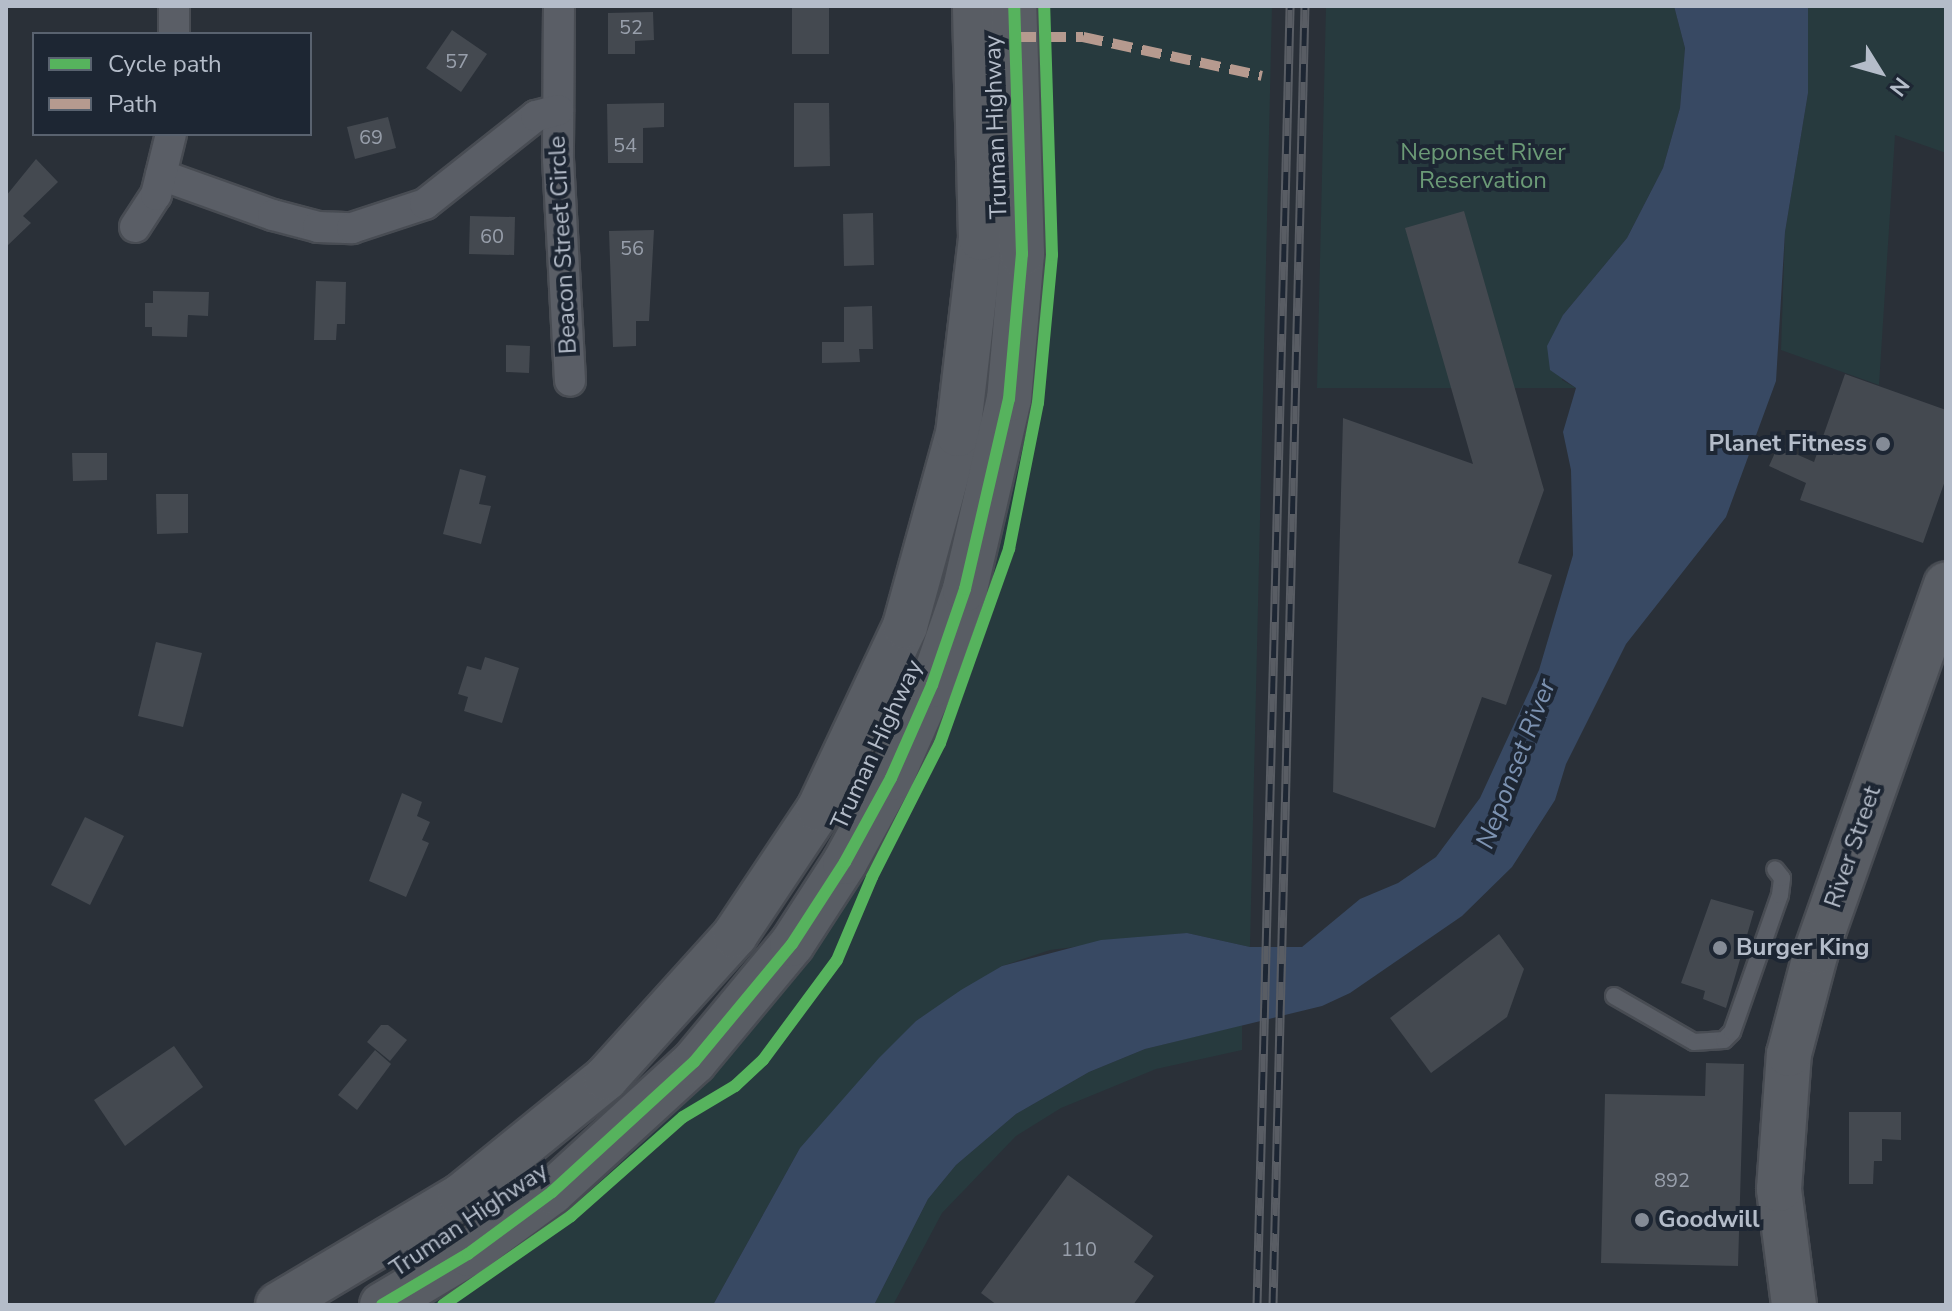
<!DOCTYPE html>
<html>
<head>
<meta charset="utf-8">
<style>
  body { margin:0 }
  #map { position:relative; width:1952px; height:1311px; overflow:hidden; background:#2a3038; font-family:"Nunito Sans",sans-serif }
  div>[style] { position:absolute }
  .green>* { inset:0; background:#273a3e }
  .water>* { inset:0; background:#384963 }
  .building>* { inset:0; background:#444950 }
  .roads { filter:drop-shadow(2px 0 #484c53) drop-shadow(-2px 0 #484c53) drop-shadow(0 2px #484c53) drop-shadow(0 -2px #484c53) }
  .lane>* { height:16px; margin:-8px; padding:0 8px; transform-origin:8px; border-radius:8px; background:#5a5e66 }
  .street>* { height:30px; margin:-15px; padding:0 15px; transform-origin:15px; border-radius:15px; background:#5a5e66 }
  .secondary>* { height:44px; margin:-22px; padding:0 22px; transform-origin:22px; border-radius:22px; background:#595d64 }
  .rail>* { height:9px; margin-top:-4.5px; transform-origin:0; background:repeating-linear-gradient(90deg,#1d2633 0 18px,#595d64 0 36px); box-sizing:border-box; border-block:2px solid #595d64 }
  .quiet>* { height:10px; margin-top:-5px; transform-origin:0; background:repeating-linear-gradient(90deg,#b69a8f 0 20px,transparent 0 30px) }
  .cycleway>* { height:12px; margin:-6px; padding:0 6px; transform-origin:6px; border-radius:6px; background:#56b35d }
  .dots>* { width:22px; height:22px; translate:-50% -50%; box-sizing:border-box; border:4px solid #1d2633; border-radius:50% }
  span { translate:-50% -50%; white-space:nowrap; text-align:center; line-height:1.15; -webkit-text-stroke:8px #1d2633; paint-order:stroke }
  .number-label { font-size:20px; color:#989fab }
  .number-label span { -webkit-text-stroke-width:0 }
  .street-label { font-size:24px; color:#b4bcc9 }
  .park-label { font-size:24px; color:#6b9a76 }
  .poi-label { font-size:24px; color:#b4bcc9; font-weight:700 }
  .right { translate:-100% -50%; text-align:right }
  .left { translate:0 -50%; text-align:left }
  .water-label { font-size:26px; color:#7c92b1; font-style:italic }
  .frame { position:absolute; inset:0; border:8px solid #b4bcc9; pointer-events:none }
  .legend { position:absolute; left:32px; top:32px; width:280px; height:104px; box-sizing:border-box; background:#1d2633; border:2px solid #59626f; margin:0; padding:10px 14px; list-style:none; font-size:24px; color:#b4bcc9 }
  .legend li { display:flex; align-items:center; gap:16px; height:40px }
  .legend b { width:40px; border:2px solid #59626f }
  .north { position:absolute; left:1840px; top:32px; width:80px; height:80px; -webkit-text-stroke:6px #1d2633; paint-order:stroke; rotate:127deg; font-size:22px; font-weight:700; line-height:32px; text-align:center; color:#b4bcc9 }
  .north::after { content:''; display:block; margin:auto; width:28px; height:36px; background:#b4bcc9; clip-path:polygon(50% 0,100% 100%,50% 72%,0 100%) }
</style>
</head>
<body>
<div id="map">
  <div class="green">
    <div style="clip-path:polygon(1033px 6px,1272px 6px,1250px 947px,1187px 933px,1050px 950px,1002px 966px,916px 1021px,800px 1148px,713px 1305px,423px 1305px,565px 1208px,641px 1142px,721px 1062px,984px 594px,1020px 450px)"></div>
    <div style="clip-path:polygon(1326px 6px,1674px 6px,1685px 48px,1680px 108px,1663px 168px,1627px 238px,1563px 315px,1562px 380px,1576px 388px,1317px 388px)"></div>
    <div style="clip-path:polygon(1808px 6px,1946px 6px,1946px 153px,1895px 135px,1879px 385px,1781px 350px,1785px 232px,1808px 93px)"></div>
    <div style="clip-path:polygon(1242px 1025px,1242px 1050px,1156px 1069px,1061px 1108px,1016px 1136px,942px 1213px,893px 1305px,874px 1305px,928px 1199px,956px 1165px,1016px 1114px,1089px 1072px,1145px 1049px)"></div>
  </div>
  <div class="water">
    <div style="clip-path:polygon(1674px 6px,1808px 6px,1808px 93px,1785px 232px,1776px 381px,1726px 517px,1626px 644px,1566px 764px,1555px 800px,1512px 867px,1462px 916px,1350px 993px,1322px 1006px,1145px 1049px,1089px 1072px,1016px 1114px,956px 1165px,928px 1199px,874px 1305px,713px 1305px,800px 1148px,879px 1058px,916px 1021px,961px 990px,1002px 966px,1101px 940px,1187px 933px,1250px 947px,1302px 947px,1360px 899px,1398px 883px,1436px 857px,1480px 798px,1539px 670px,1573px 555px,1571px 470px,1563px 432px,1576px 388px,1550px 370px,1547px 346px,1563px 315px,1627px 238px,1663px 168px,1680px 108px,1685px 48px)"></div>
  </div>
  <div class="building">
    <div style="clip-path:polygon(792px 6px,829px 6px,829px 54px,792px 54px)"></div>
    <div style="clip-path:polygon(653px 12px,654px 40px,635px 41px,635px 54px,608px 54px,608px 13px)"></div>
    <div style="clip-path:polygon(452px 30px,487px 54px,461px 92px,426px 68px)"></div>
    <div style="clip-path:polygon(664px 103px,664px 127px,643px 128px,643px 163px,608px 163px,607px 104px)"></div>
    <div style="clip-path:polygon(794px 103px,829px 103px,830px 166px,794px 167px)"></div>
    <div style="clip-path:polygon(388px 117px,396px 148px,355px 159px,347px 127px)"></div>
    <div style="clip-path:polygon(36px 159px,58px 182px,23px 216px,31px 223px,6px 247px,6px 196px)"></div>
    <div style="clip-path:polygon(1464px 211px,1544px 490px,1518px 563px,1552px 575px,1506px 705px,1482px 697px,1435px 828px,1333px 792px,1343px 418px,1473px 464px,1405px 228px)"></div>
    <div style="clip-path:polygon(873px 213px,874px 265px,844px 266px,843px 214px)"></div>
    <div style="clip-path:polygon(470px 216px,515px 217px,514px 255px,469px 254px)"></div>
    <div style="clip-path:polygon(654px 230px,649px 321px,636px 321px,636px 346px,613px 347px,609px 231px)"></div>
    <div style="clip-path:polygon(316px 281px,346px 282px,345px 324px,337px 324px,336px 340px,314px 340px)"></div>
    <div style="clip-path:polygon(153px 291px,209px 292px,208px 316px,188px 315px,187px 337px,152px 336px,152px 327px,145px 327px,145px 303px,153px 303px)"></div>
    <div style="clip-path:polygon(872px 306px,873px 349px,859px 349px,860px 362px,822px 363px,822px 342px,844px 342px,844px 307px)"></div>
    <div style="clip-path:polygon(506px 345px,530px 346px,529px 373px,506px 372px)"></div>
    <div style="clip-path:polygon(1845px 374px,1946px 410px,1946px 478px,1923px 543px,1800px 500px,1806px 483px,1769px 466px,1778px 446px,1814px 462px)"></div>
    <div style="clip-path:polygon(72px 453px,107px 453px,107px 480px,73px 481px)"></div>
    <div style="clip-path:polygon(460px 469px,486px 476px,479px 504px,491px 506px,481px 544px,443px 534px)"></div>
    <div style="clip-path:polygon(156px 494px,188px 494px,188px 533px,157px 534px)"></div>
    <div style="clip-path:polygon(156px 642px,202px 653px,183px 727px,138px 716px)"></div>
    <div style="clip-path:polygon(485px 657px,519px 668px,502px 723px,464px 711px,468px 697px,458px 694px,467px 666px,481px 670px)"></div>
    <div style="clip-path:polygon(402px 793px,422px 802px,417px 816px,430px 822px,422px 840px,429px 843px,406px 897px,369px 881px)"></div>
    <div style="clip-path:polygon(85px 817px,124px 836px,90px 905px,51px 885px)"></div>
    <div style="clip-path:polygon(1711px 899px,1754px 911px,1726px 1008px,1703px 999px,1705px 991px,1681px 983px)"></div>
    <div style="clip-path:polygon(1499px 934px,1524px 969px,1507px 1017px,1431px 1073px,1390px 1018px)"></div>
    <div style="clip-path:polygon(381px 1025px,388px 1025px,407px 1040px,390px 1061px,367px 1042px)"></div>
    <div style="clip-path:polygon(174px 1046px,203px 1087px,125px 1146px,94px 1100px)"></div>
    <div style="clip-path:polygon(375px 1050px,391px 1064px,357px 1110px,338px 1095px)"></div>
    <div style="clip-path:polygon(1706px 1063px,1744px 1064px,1738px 1266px,1601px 1263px,1605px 1094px,1705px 1096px)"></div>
    <div style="clip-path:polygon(1849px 1112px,1901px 1112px,1901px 1140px,1882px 1139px,1882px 1161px,1874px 1161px,1873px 1184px,1849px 1184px)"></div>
    <div style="clip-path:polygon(1068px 1175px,1153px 1236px,1134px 1262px,1154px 1276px,1133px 1305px,997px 1305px,981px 1293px)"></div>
  </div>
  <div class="roads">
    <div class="lane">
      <div style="left:1614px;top:996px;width:92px;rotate:29.9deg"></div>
      <div style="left:1694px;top:1042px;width:30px;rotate:-4deg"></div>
      <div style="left:1724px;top:1040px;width:11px;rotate:-45deg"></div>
      <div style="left:1732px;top:1032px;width:145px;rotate:-70.7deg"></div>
      <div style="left:1780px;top:895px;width:17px;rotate:-83deg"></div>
      <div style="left:1782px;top:878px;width:11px;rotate:-128deg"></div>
    </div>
    <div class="street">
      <div style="left:174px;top:6px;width:28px;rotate:90deg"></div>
      <div style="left:559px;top:6px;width:153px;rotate:90.4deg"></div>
      <div style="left:558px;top:159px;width:222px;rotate:86.9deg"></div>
      <div style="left:161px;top:175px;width:119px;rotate:19.7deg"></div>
      <div style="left:273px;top:215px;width:47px;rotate:14.9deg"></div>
      <div style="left:318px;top:227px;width:34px;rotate:2deg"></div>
      <div style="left:352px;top:228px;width:77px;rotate:-18.2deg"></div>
      <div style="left:425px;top:204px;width:142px;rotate:-38.4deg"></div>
      <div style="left:536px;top:116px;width:23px;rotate:-15deg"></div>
      <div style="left:135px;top:227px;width:38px;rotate:-57deg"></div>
      <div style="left:156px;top:195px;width:63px;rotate:-76.2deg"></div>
    </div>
    <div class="secondary">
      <div style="left:278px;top:1305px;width:213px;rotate:-30.8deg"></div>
      <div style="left:461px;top:1196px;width:187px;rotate:-39.1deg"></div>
      <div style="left:606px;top:1078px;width:193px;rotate:-47.9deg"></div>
      <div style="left:735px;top:935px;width:151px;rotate:-56.3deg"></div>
      <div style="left:819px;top:809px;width:202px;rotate:-64.8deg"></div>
      <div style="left:905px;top:626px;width:199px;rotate:-74.6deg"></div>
      <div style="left:958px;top:434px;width:197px;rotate:-83.3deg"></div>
      <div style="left:981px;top:238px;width:232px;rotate:-91.5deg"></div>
      <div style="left:382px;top:1305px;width:100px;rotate:-30.7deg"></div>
      <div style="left:468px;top:1254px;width:104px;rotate:-36.4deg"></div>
      <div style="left:552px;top:1192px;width:193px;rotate:-42.5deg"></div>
      <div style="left:694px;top:1062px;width:153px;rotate:-50.3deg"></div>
      <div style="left:792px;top:944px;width:98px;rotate:-57.1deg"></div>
      <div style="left:845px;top:862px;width:96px;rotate:-61.3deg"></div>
      <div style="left:891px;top:778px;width:102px;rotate:-66.2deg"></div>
      <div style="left:932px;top:685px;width:102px;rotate:-71deg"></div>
      <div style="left:965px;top:589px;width:195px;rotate:-77deg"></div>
      <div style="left:1009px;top:399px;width:146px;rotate:-84.9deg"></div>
      <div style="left:1022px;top:254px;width:248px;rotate:-91.8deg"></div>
      <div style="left:1794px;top:1305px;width:117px;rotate:-97.4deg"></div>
      <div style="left:1779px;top:1189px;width:135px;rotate:-85.8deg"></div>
      <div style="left:1789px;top:1054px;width:106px;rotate:-75.2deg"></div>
      <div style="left:1816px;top:952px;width:390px;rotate:-70.5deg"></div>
    </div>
  </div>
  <div class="rail">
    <div style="left:1257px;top:1305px;width:1299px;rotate:-88.54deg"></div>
    <div style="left:1273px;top:1305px;width:1299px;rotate:-88.59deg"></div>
  </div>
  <div class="quiet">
    <div style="left:1016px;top:37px;width:67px"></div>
    <div style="left:1083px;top:37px;width:183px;rotate:12.3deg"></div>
  </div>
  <div class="cycleway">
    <div style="left:382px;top:1305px;width:100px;rotate:-30.7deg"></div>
    <div style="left:468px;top:1254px;width:104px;rotate:-36.4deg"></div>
    <div style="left:552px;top:1192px;width:193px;rotate:-42.5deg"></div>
    <div style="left:694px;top:1062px;width:153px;rotate:-50.3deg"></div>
    <div style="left:792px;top:944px;width:98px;rotate:-57.1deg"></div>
    <div style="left:845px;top:862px;width:96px;rotate:-61.3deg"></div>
    <div style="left:891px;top:778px;width:102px;rotate:-66.2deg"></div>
    <div style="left:932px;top:685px;width:102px;rotate:-71deg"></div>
    <div style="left:965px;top:589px;width:195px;rotate:-77deg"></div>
    <div style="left:1009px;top:399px;width:146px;rotate:-84.9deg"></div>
    <div style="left:1022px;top:254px;width:248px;rotate:-91.8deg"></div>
    <div style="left:443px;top:1305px;width:156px;rotate:-34.8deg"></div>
    <div style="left:571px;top:1216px;width:149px;rotate:-41.5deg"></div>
    <div style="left:683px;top:1117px;width:61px;rotate:-30.8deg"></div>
    <div style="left:735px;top:1086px;width:38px;rotate:-43deg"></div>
    <div style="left:763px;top:1060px;width:124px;rotate:-53.5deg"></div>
    <div style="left:837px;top:960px;width:90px;rotate:-67.1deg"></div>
    <div style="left:872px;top:877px;width:150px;rotate:-63.1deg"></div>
    <div style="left:940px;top:743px;width:206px;rotate:-70.4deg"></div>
    <div style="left:1009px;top:549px;width:149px;rotate:-78.8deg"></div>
    <div style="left:1038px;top:403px;width:149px;rotate:-84.6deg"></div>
    <div style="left:1052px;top:255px;width:249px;rotate:-91.8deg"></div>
  </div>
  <div class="dots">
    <div style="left:1883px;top:444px;background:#848b96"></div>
    <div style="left:1720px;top:948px;background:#848b96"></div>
    <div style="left:1642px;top:1220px;background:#848b96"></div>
  </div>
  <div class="number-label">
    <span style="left:631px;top:27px">52</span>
    <span style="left:457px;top:61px">57</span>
    <span style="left:371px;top:137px">69</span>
    <span style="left:625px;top:145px">54</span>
    <span style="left:492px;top:236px">60</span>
    <span style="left:632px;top:248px">56</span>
    <span style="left:1672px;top:1180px">892</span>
    <span style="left:1079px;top:1249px">110</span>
  </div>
  <div class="street-label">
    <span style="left:996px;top:127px;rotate:-92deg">Truman Highway</span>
    <span style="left:563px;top:245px;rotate:-93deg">Beacon Street Circle</span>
    <span style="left:877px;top:745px;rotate:-65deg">Truman Highway</span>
    <span style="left:1853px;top:847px;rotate:-71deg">River Street</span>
    <span style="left:469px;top:1220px;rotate:-34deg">Truman Highway</span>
  </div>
  <div class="park-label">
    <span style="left:1483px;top:167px">Neponset River<br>Reservation</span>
  </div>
  <div class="poi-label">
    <span class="right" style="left:1867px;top:444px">Planet Fitness</span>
    <span class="left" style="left:1736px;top:948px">Burger King</span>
    <span class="left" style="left:1658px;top:1220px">Goodwill</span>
  </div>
  <div class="water-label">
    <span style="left:1516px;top:764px;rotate:-69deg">Neponset River</span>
  </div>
  <div class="frame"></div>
  <ul class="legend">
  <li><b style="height:10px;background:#56b35d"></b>Cycle path</li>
  <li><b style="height:10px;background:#b69a8f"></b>Path</li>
  </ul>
  <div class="north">N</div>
</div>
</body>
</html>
